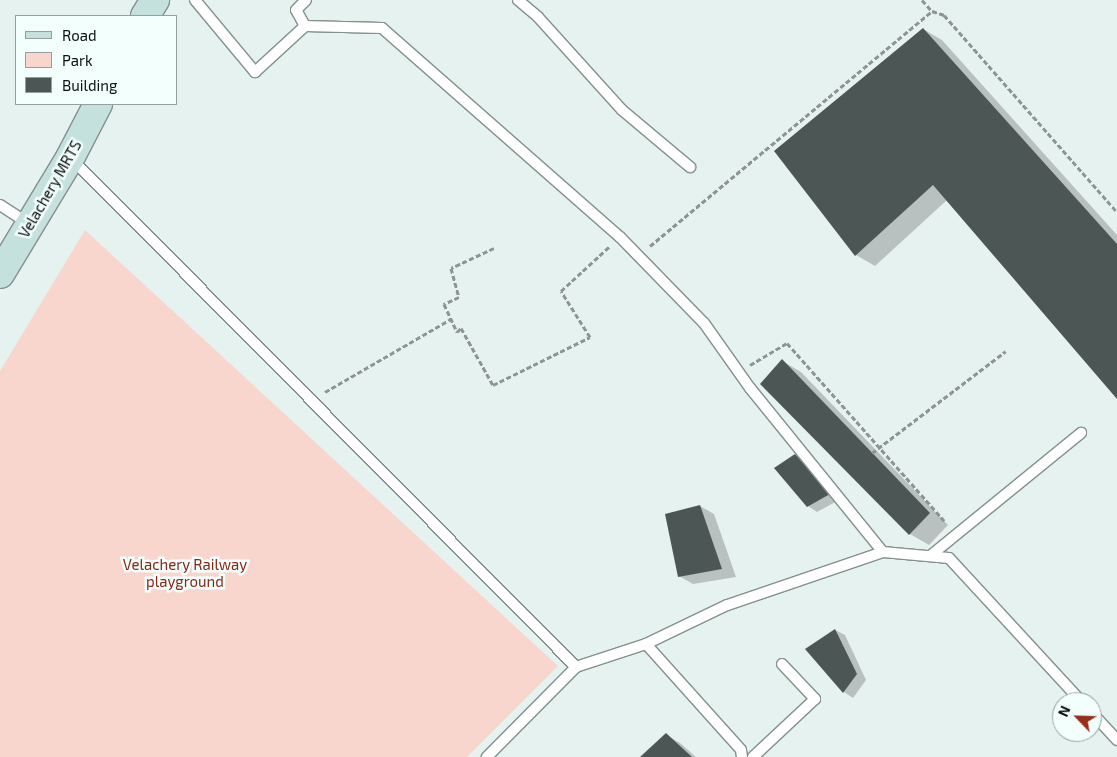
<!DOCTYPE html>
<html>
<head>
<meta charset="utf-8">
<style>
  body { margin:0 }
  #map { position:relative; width:1117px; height:757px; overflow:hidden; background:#e6f2f0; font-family:"Exo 2",sans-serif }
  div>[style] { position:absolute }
  .green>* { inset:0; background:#f8d6ce }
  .shadow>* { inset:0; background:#0003 }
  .building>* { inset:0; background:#4c5655 }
  .path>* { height:3px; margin-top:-1.5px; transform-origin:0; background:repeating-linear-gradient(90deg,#8c9593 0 5px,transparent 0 7.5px) }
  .roads { filter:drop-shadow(1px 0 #85908e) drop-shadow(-1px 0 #85908e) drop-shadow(0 1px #85908e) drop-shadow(0 -1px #85908e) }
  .lane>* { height:10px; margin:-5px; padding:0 5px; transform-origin:5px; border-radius:5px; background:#fff }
  .secondary>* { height:28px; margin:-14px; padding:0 14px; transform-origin:14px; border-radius:14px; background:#c4e1de }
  span { translate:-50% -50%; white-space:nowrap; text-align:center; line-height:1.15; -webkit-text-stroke:5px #f3fffd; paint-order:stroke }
  .street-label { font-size:15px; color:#0a0e0d }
  .park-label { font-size:15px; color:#882615 }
  .legend { position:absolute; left:15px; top:15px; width:162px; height:90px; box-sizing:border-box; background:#f3fffd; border:1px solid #969f9d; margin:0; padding:6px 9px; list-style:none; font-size:15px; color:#0a0e0d }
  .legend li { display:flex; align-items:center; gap:10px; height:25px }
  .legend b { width:25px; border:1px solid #969f9d }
  .north { position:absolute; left:1052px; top:692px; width:50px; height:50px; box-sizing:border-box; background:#f3fffd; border:1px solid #969f9d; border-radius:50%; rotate:294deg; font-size:14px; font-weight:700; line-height:20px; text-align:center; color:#0a0e0d }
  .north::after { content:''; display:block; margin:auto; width:18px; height:22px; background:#972e1c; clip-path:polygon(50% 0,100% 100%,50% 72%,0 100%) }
</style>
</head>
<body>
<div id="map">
  <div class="green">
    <div style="clip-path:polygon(85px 230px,558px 666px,467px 757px,0 757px,0 371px)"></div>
  </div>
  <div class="shadow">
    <div style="clip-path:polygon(923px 29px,942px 40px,1117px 235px,1117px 397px,947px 200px,875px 266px,856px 255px,776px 151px)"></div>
    <div style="clip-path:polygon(782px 361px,801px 372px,948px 525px,929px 545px,910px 534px,762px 384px)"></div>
    <div style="clip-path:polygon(795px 455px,804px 461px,839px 500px,817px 512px,808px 506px)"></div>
    <div style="clip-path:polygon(700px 506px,714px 514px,736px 577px,693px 584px,679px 576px)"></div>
    <div style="clip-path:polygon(835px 630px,845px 635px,866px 680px,853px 698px,844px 692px,807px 649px)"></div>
    <div style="clip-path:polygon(666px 735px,680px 743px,696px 757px,641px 757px)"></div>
  </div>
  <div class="building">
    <div style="clip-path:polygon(923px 28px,1117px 244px,1117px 399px,933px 185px,855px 256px,774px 151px)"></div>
    <div style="clip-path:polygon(782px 359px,930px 513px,909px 535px,760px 384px)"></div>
    <div style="clip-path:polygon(795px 454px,830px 494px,807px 507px,774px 468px)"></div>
    <div style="clip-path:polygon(700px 505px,722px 569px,678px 577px,665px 514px)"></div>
    <div style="clip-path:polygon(835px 629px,857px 674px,843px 693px,805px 649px)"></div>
    <div style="clip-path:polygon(666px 733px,692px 757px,640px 757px)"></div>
  </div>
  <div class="path">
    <div style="left:922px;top:0;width:15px;rotate:48deg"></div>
    <div style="left:932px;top:11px;width:13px;rotate:18deg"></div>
    <div style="left:944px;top:15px;width:262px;rotate:48.7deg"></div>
    <div style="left:650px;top:246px;width:367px;rotate:-39.8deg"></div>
    <div style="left:494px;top:248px;width:47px;rotate:155.1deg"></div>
    <div style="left:451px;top:268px;width:30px;rotate:75deg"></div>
    <div style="left:459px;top:297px;width:17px;rotate:155deg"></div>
    <div style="left:444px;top:304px;width:31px;rotate:65deg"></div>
    <div style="left:457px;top:332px;width:6px;rotate:-45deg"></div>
    <div style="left:461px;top:328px;width:65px;rotate:60.7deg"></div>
    <div style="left:493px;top:385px;width:108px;rotate:-26.3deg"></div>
    <div style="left:590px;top:337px;width:54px;rotate:-122.2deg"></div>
    <div style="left:561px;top:291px;width:67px;rotate:-42.6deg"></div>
    <div style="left:750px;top:365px;width:43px;rotate:-30.7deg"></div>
    <div style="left:787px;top:343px;width:240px;rotate:48.5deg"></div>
    <div style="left:325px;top:392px;width:146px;rotate:-30.1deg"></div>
    <div style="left:872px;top:453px;width:168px;rotate:-37.3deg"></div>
  </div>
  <div class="roads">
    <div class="lane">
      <div style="left:195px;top:0;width:94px;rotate:50.2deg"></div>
      <div style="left:255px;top:72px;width:68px;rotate:-42.6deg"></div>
      <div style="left:305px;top:26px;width:77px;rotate:1.5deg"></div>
      <div style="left:382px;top:28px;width:317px;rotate:41.3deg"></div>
      <div style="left:620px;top:237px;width:120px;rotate:45.7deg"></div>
      <div style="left:704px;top:323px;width:80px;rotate:54.7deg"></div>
      <div style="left:750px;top:388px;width:211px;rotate:51deg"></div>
      <div style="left:883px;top:552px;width:165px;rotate:161.2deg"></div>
      <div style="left:727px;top:605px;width:90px;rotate:154.3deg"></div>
      <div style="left:646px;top:644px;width:74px;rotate:161.8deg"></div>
      <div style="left:518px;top:0;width:26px;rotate:40deg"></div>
      <div style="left:538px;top:17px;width:125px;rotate:47.9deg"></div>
      <div style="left:622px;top:110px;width:89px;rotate:40deg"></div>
      <div style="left:305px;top:26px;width:18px;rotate:-119deg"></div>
      <div style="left:296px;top:10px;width:14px;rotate:-45deg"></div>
      <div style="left:71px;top:158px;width:717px;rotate:45.23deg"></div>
      <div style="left:576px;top:667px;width:127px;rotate:134.7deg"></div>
      <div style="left:0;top:205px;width:35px;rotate:33deg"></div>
      <div style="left:883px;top:552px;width:66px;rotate:5.2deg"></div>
      <div style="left:949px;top:558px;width:196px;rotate:47.3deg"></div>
      <div style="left:930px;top:556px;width:195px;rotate:-39.2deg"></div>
      <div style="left:646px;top:644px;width:142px;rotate:48.1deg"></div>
      <div style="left:741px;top:750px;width:7px;rotate:82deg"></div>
      <div style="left:1092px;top:713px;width:37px;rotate:47deg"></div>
      <div style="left:753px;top:757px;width:85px;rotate:-43.1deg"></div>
      <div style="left:815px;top:699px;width:48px;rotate:-133.3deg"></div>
    </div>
    <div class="secondary">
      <div style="left:145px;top:16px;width:19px;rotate:-58deg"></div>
      <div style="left:0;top:274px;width:135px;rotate:-58.9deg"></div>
      <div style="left:70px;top:158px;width:61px;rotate:-62.6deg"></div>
    </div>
  </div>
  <div class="street-label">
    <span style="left:50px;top:189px;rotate:-60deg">Velachery MRTS</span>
  </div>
  <div class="park-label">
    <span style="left:185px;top:573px">Velachery Railway<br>playground</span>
  </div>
  <ul class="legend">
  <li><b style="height:6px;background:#c4e1de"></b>Road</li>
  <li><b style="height:14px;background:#f8d6ce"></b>Park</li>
  <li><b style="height:14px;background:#4c5655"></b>Building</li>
  </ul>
  <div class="north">N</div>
</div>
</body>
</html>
